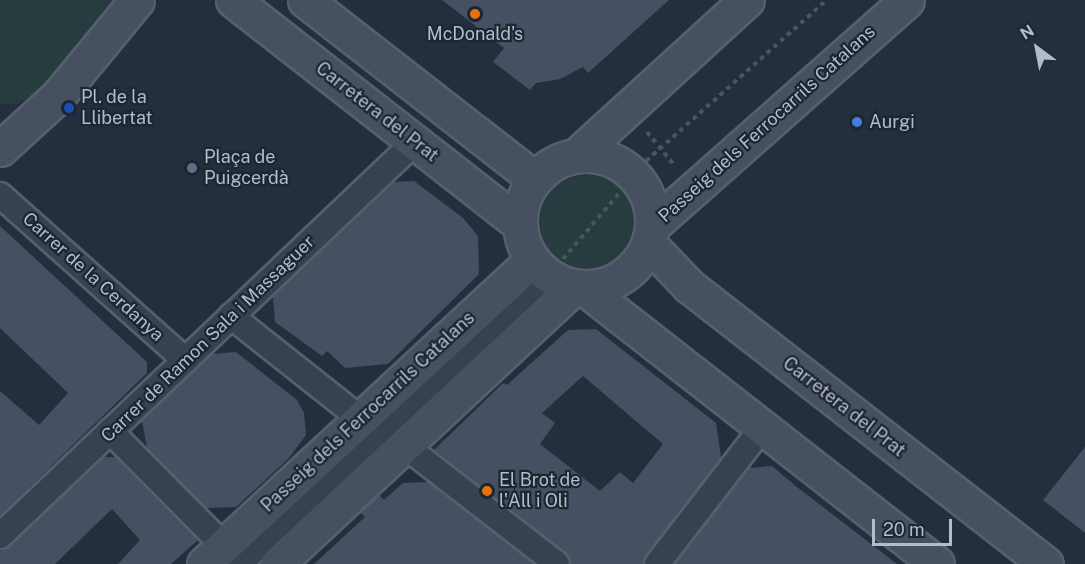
<!DOCTYPE html>
<html>
<head>
<meta charset="utf-8">
<style>
  body { margin:0 }
  #map { position:relative; width:1085px; height:564px; overflow:hidden; background:#242f3e; font-family:"Public Sans",sans-serif }
  div>[style] { position:absolute }
  .green>* { inset:0; background:#263c3f }
  .round { border-radius:50% }
  .building>* { inset:0; background:#455162 }
  .path>* { height:4px; margin-top:-2px; transform-origin:0; background:repeating-linear-gradient(90deg,#44595c 0 4.5px,transparent 0 9px) }
  .roads { filter:drop-shadow(2px 0 #565f6c) drop-shadow(-2px 0 #565f6c) drop-shadow(0 2px #565f6c) drop-shadow(0 -2px #565f6c) }
  .street>* { height:24px; margin:-12px; padding:0 12px; transform-origin:12px; border-radius:12px; background:#38414e }
  .secondary>* { height:33px; margin:-16.5px; padding:0 16.5px; transform-origin:16.5px; border-radius:16.5px; background:#465061 }
  .secondary>.ring { margin:-16.5px; padding:0; box-sizing:content-box; background:none; border:33px solid #465061; border-radius:50% }
  .dots>* { width:16px; height:16px; translate:-50% -50%; box-sizing:border-box; border:3px solid #1d2633; border-radius:50% }
  span { translate:-50% -50%; white-space:nowrap; text-align:center; line-height:1.15; -webkit-text-stroke:4.5px #1d2633; paint-order:stroke }
  .poi-label { font-size:18px; color:#b4bcc9 }
  .left { translate:0 -50%; text-align:left }
  .street-label { font-size:18px; color:#b4bcc9 }
  .north { position:absolute; left:1007px; top:18px; width:60px; height:60px; -webkit-text-stroke:4px #1d2633; paint-order:stroke; rotate:328deg; font-size:16px; font-weight:700; line-height:24px; text-align:center; color:#b4bcc9 }
  .north::after { content:''; display:block; margin:auto; width:21px; height:27px; background:#b4bcc9; clip-path:polygon(50% 0,100% 100%,50% 72%,0 100%) }
  .scale { position:absolute; left:872px; top:519px; width:80px; height:27px; box-sizing:border-box; border:3px solid #b4bcc9; border-top:0; padding-left:8px; font-size:18px; line-height:21px; white-space:nowrap; color:#b4bcc9; -webkit-text-stroke:4px #1d2633; paint-order:stroke }
</style>
</head>
<body>
<div id="map">
  <div class="green">
    <div style="clip-path:polygon(0 0,121px 0,34px 95px,17px 104px,0 104px)"></div>
    <div class="round" style="left:540px;top:175px;width:94px;height:94px"></div>
  </div>
  <div class="building">
    <div style="clip-path:polygon(442px 0,669px 0,588px 73px,583px 67px,560px 79px,536px 83px,530px 90px,493px 62px,504px 48px)"></div>
    <div style="clip-path:polygon(414px 181px,463px 218px,478px 236px,479px 274px,388px 364px,345px 368px,327px 351px,322px 356px,275px 322px,273px 297px,394px 182px)"></div>
    <div style="clip-path:polygon(0 226px,147px 362px,147px 373px,0 516px,0 391px,39px 425px,68px 393px,0 328px)"></div>
    <div style="clip-path:polygon(evenodd,596px 329px,716px 423px,721px 457px,643px 564px,571px 564px,566px 553px,434px 450px,503px 383px,507px 385px,568px 330px,596px 329px,583px 376px,663px 444px,633px 483px,620px 472px,600px 491px,540px 444px,555px 423px,542px 413px,583px 376px)"></div>
    <div style="clip-path:polygon(236px 352px,297px 400px,304px 413px,306px 435px,288px 459px,236px 507px,206px 508px,147px 448px,142px 421px,212px 354px)"></div>
    <div style="clip-path:polygon(1085px 447px,1085px 533px,1043px 500px)"></div>
    <div style="clip-path:polygon(104px 457px,116px 457px,198px 540px,171px 564px,118px 564px,140px 540px,112px 509px,55px 564px,0 564px,0 550px,10px 546px)"></div>
    <div style="clip-path:polygon(772px 466px,797px 487px,897px 564px,675px 564px,749px 468px)"></div>
    <div style="clip-path:polygon(428px 482px,534px 564px,314px 564px,365px 517px,360px 512px,379px 495px,384px 500px,403px 483px)"></div>
  </div>
  <div class="path">
    <div style="left:647px;top:132px;width:44px;rotate:50.5deg"></div>
    <div style="left:646px;top:161px;width:242px;rotate:-41.7deg"></div>
    <div style="left:563px;top:259px;width:89px;rotate:-49.5deg"></div>
  </div>
  <div class="roads">
    <div class="street">
      <div style="left:0;top:195px;width:248px;rotate:41.7deg"></div>
      <div style="left:231px;top:316px;width:166px;rotate:38.4deg"></div>
      <div style="left:110px;top:431px;width:176px;rotate:45.2deg"></div>
      <div style="left:405px;top:446px;width:192px;rotate:37.8deg"></div>
      <div style="left:0;top:536px;width:572px;rotate:-43.51deg"></div>
      <div style="left:239px;top:564px;width:406px;rotate:-42.6deg"></div>
      <div style="left:657px;top:564px;width:172px;rotate:-52.3deg"></div>
    </div>
    <div class="secondary">
      <div style="left:233px;top:0;width:364px;rotate:38deg"></div>
      <div style="left:305px;top:0;width:291px;rotate:37.9deg"></div>
      <div style="left:0;top:149px;width:79px;rotate:-42.4deg"></div>
      <div style="left:58px;top:96px;width:124px;rotate:-50.5deg"></div>
      <div class="ring" style="left:520px;top:155px;width:99px;height:99px"></div>
      <div style="left:577px;top:155px;width:230px;rotate:-42.4deg"></div>
      <div style="left:653px;top:225px;width:339px;rotate:-41.5deg"></div>
      <div style="left:649px;top:244px;width:58px;rotate:46.4deg"></div>
      <div style="left:689px;top:286px;width:452px;rotate:37.9deg"></div>
      <div style="left:584px;top:288px;width:448px;rotate:38deg"></div>
      <div style="left:204px;top:564px;width:447px;rotate:-42.8deg"></div>
      <div style="left:277px;top:564px;width:406px;rotate:-43deg"></div>
    </div>
  </div>
  <div class="dots">
    <div style="left:475px;top:14px;background:#e8710a"></div>
    <div style="left:69px;top:108px;background:#1a4fb4"></div>
    <div style="left:857px;top:122px;background:#3f7fe0"></div>
    <div style="left:192px;top:168px;background:#5c6f8a"></div>
    <div style="left:487px;top:491px;background:#e8710a"></div>
  </div>
  <div class="poi-label">
    <span style="left:475px;top:34px">McDonald's</span>
    <span class="left" style="left:81px;top:108px">Pl. de la<br>Llibertat</span>
    <span class="left" style="left:869px;top:122px">Aurgi</span>
    <span class="left" style="left:204px;top:168px">Plaça de<br>Puigcerdà</span>
    <span class="left" style="left:499px;top:491px">El Brot de<br>l'All i Oli</span>
  </div>
  <div class="street-label">
    <span style="left:377px;top:112px;rotate:38deg">Carretera del Prat</span>
    <span style="left:767px;top:124px;rotate:-42deg">Passeig dels Ferrocarrils Catalans</span>
    <span style="left:93px;top:277px;rotate:42deg">Carrer de la Cerdanya</span>
    <span style="left:208px;top:339px;rotate:-44deg">Carrer de Ramon Sala i Massaguer</span>
    <span style="left:844px;top:407px;rotate:38deg">Carretera del Prat</span>
    <span style="left:368px;top:412px;rotate:-43deg">Passeig dels Ferrocarrils Catalans</span>
  </div>
  <div class="north">N</div>
  <div class="scale">20 m</div>
</div>
</body>
</html>
